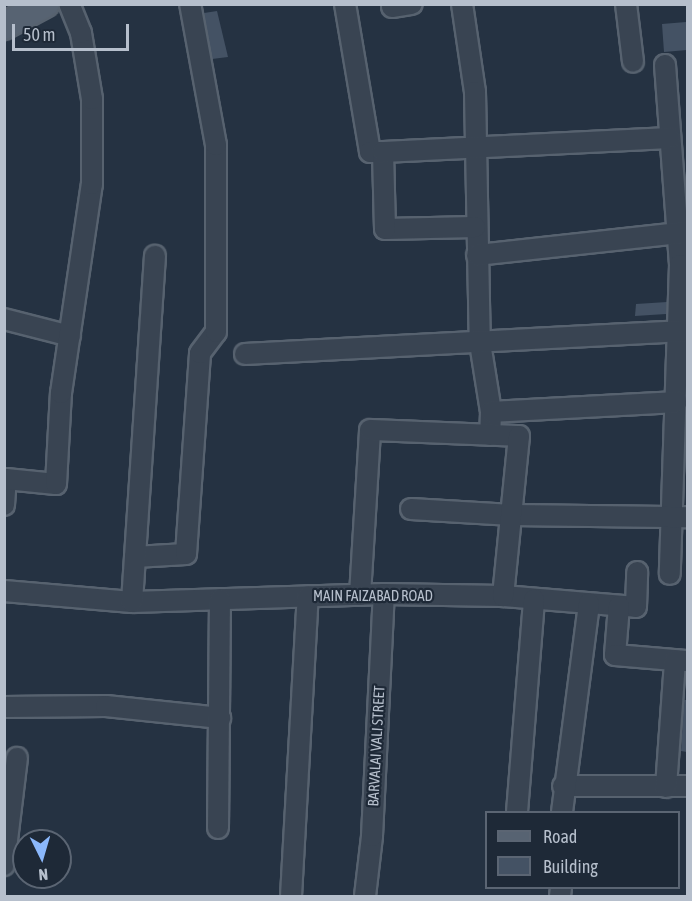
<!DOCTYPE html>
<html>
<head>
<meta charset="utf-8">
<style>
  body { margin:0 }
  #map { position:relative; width:692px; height:901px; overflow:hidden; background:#253242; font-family:"Asap Condensed",sans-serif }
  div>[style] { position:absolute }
  .building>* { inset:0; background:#445264 }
  .roads { filter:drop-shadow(2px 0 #57626f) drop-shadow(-2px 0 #57626f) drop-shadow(0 2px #57626f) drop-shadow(0 -2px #57626f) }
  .minor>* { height:20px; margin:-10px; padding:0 10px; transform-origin:10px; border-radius:10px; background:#394452 }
  .major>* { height:26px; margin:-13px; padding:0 13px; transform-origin:13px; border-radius:13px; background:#576372 }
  span { translate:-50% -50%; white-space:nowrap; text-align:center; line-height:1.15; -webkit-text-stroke:4.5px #1e2937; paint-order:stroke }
  .street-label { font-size:15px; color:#b6bfcc }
  .frame { position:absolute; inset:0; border:6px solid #b6bfcc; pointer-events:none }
  .legend { position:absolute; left:485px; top:811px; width:195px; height:78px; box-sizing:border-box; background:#1e2937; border:2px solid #5b6573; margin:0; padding:8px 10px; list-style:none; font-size:18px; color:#b6bfcc }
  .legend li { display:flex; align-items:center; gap:12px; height:30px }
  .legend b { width:30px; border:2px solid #5b6573 }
  .north { position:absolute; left:12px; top:829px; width:60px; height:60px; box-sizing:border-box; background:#1e2937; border:2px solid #5b6573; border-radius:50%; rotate:175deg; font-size:16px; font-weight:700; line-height:24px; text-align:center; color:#b6bfcc }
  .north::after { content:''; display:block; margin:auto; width:21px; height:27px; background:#8bb8fc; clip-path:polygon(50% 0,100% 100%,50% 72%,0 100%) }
  .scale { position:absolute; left:12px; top:24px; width:117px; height:27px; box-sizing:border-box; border:3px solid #b6bfcc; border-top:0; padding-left:8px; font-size:18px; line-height:21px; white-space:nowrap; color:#b6bfcc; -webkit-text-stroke:4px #1e2937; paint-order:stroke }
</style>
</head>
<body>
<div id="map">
  <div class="building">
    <div style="clip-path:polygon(217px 11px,228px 57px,212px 59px,204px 13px)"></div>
    <div style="clip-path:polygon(686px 22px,687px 50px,664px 52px,662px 24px)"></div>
    <div style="clip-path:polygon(667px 302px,666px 314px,635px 316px,636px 304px)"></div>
    <div style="clip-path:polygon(684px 700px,687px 700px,687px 752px,681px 751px)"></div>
  </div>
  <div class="roads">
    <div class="minor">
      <div style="left:345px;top:4px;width:150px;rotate:80.4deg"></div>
      <div style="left:370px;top:152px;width:13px"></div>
      <div style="left:462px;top:4px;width:89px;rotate:81.6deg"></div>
      <div style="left:475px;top:92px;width:251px;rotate:88.9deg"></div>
      <div style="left:480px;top:343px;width:70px;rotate:80.9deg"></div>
      <div style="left:491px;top:412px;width:23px;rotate:92deg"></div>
      <div style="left:626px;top:4px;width:58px;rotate:83.1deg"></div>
      <div style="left:392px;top:7px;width:20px;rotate:-9deg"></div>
      <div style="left:665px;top:65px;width:201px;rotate:85.7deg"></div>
      <div style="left:680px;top:265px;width:309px;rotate:91.9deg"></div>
      <div style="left:475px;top:227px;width:90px;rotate:178.7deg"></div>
      <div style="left:385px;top:229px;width:77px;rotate:-91.5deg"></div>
      <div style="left:383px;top:152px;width:287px;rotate:-2.8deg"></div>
      <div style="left:477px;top:255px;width:212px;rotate:-6.2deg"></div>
      <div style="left:4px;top:319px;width:68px;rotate:14.4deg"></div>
      <div style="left:245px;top:354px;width:444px;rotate:-3deg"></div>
      <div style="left:491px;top:412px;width:186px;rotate:-3.1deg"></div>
      <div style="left:4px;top:505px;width:26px;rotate:-86deg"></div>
      <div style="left:6px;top:479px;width:50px;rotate:5.7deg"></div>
      <div style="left:56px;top:484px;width:91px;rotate:-86.9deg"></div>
      <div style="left:61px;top:393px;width:211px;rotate:-81.6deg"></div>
      <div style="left:92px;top:184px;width:85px;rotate:-90deg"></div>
      <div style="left:92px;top:99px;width:67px;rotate:-99.5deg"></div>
      <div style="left:81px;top:33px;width:31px;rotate:-112deg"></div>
      <div style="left:411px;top:509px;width:101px;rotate:3.4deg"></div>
      <div style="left:512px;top:515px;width:176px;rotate:0.7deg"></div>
      <div style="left:135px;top:557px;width:51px;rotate:-3.4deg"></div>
      <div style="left:186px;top:554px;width:201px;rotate:-86deg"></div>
      <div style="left:200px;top:353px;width:26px;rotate:-53deg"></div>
      <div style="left:216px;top:332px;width:187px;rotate:-90deg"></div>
      <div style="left:216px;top:145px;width:143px;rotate:-100.4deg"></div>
      <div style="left:4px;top:591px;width:128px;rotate:4.9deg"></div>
      <div style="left:132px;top:602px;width:252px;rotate:-1.8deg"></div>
      <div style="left:384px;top:594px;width:119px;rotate:1deg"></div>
      <div style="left:503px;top:596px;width:133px;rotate:4.7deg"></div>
      <div style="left:636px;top:607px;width:35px;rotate:-88deg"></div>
      <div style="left:360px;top:595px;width:165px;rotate:-86.5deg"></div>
      <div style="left:370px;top:430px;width:149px;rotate:2.3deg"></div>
      <div style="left:519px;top:436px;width:161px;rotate:95.7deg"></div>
      <div style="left:132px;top:602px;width:347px;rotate:-86.2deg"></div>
      <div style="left:619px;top:606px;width:49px;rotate:94.7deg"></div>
      <div style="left:615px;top:655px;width:71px;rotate:4.8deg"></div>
      <div style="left:4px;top:707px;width:102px;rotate:-0.6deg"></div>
      <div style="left:106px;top:706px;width:115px;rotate:6deg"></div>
      <div style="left:563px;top:786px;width:125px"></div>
      <div style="left:666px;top:787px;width:127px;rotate:-85.9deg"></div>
      <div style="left:517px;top:812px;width:213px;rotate:-85.4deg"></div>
      <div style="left:562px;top:812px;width:210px;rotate:-82.6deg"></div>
      <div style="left:218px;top:828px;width:229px;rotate:-89.5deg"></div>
      <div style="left:4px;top:865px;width:108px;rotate:-83.1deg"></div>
      <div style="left:291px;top:896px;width:300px;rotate:-86.8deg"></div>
      <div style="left:365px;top:896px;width:60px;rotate:-83.3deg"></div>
      <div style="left:372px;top:836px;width:242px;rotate:-87.2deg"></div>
      <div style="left:560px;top:896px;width:8px;rotate:-83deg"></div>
    </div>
    <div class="major">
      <div style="left:4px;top:26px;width:47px;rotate:-28.2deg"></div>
    </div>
  </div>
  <div class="street-label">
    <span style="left:373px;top:596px">MAIN FAIZABAD ROAD</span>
    <span style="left:376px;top:746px;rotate:-87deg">BARVALAI VALI STREET</span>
  </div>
  <div class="frame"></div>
  <ul class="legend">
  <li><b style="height:8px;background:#576372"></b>Road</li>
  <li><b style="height:16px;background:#445264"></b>Building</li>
  </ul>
  <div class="north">N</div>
  <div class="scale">50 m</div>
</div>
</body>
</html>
